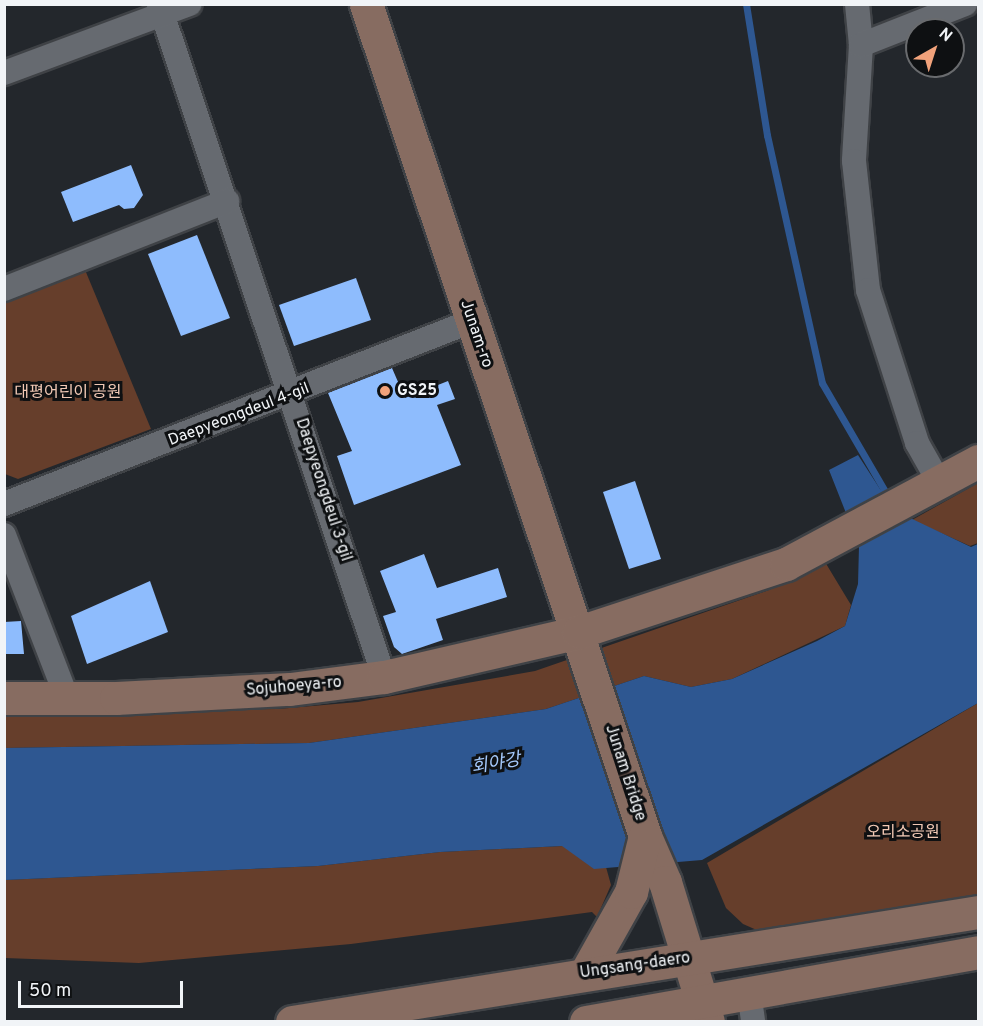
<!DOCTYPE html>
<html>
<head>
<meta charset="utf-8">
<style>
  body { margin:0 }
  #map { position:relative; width:983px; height:1026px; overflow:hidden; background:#23272c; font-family:Overpass,"Noto Sans KR",sans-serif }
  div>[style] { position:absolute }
  .green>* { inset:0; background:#663e2b }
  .water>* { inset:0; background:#2e5791 }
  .stream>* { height:7px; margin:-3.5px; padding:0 3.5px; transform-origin:3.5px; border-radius:3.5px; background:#2e5791 }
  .building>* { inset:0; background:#8ebcfd }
  .roads { filter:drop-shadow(2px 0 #3f4246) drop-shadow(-2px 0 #3f4246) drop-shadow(0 2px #3f4246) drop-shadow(0 -2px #3f4246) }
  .street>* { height:24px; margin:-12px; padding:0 12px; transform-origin:12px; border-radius:12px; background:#666a70 }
  .secondary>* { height:33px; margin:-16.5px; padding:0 16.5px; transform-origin:16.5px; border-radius:16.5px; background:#876c61 }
  .dots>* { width:16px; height:16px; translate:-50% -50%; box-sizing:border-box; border:3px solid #0e1012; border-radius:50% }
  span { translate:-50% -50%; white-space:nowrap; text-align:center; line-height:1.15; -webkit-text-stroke:6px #0e1012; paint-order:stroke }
  .street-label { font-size:16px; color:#f1f4f7 }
  .poi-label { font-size:16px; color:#f1f4f7; font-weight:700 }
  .left { translate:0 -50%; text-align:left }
  .park-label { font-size:16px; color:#f2c9b5 }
  .water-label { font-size:18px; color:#a4c8fa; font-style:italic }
  .frame { position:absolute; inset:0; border:6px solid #f1f4f7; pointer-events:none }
  .north { position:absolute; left:905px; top:18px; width:60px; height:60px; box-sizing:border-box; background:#0e1012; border:2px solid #696b6e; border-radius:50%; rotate:39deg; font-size:16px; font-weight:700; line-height:24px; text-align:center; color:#f1f4f7 }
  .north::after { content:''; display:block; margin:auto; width:21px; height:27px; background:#f1a27b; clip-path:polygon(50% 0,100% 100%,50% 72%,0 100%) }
  .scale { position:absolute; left:18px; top:981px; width:165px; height:27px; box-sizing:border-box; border:3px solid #f1f4f7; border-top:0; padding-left:8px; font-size:18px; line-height:21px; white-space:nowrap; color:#f1f4f7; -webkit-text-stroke:4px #0e1012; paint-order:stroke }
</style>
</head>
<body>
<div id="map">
  <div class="green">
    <div style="clip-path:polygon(83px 265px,151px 429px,18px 479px,5px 474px,4px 297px)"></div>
    <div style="clip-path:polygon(978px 483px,978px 543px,970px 546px,912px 520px)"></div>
    <div style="clip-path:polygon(825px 562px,851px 605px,845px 626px,732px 679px,691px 687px,644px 676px,546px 709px,309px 743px,5px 748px,4px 712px,278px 709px,358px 702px,535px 671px,769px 590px)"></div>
    <div style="clip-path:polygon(978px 703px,978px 896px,759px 931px,743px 924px,726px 908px,707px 863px)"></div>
    <div style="clip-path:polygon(563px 846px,594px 868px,606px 867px,611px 885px,597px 917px,592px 912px,351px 944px,139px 963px,5px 958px,4px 880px,318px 866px,440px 852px)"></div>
  </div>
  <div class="water">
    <div style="clip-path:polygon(858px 455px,880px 489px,906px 516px,971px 547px,978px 544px,978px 703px,702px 860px,594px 869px,562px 846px,440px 852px,318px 866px,5px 880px,4px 748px,309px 743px,546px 709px,644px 676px,691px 687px,732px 679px,817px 641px,845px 626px,858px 584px,859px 546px,829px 470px)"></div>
  </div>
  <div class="stream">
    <div style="left:746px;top:4px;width:133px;rotate:80.9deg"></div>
    <div style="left:767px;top:135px;width:254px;rotate:77.5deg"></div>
    <div style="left:822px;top:383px;width:133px;rotate:59.8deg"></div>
  </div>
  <div class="building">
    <div style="clip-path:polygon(131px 165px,143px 195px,134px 208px,124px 209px,119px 205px,73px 222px,61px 192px)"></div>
    <div style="clip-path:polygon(197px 235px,230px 318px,181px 336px,148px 254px)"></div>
    <div style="clip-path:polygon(356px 278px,371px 320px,294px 346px,279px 305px)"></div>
    <div style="clip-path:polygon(392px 368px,405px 398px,448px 381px,455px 399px,437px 405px,461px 465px,354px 505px,337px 456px,352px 451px,328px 393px)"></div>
    <div style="clip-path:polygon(635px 481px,661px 559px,629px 569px,603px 492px)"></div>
    <div style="clip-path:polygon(424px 554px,437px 588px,498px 568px,507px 597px,436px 619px,443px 640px,402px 654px,394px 647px,383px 616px,396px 612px,380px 571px)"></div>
    <div style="clip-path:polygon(150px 581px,168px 632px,87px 664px,71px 616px)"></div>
    <div style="clip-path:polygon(21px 621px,24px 654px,4px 654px,4px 622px)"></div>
  </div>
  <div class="roads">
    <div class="street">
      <div style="left:159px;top:4px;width:710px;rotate:71.51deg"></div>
      <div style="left:857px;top:4px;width:41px;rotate:84.4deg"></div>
      <div style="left:861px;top:45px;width:116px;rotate:93.5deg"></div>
      <div style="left:854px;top:161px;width:130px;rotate:83.8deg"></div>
      <div style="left:868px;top:290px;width:161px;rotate:72.2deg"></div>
      <div style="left:917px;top:443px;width:47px;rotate:60.7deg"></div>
      <div style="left:861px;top:45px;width:112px;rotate:-21.5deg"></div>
      <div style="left:4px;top:73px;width:198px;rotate:-20.4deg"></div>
      <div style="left:4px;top:289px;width:240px;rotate:-21.5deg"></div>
      <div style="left:4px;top:504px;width:503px;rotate:-21.36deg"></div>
      <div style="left:4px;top:535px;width:175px;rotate:68.9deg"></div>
      <div style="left:749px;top:992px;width:30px;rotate:82deg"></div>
    </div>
    <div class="secondary">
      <div style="left:366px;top:4px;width:878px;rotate:71.46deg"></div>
      <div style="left:645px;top:836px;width:50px;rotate:66.5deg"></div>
      <div style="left:665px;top:882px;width:146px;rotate:72.9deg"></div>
      <div style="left:4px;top:698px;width:112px"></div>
      <div style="left:116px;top:698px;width:174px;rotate:-3deg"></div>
      <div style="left:290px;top:689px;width:95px;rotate:-7.3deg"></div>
      <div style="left:384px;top:677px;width:200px;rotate:-13deg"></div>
      <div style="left:579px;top:632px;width:218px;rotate:-18.2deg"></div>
      <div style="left:786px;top:564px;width:218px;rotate:-28.2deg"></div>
      <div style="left:585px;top:974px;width:94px;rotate:-60.7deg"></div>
      <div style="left:631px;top:892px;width:58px;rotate:-76deg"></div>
      <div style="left:292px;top:1022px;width:695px;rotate:-9.11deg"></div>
      <div style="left:586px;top:1022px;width:398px;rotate:-10.1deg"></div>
    </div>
  </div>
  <div class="dots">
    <div style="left:385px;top:391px;background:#f1a27b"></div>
  </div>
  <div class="street-label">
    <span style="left:476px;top:334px;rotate:71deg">Junam-ro</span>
    <span style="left:239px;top:415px;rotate:-21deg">Daepyeongdeul 4-gil</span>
    <span style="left:323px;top:490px;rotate:72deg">Daepyeongdeul 3-gil</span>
    <span style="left:294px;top:687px;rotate:-5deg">Sojuhoeya-ro</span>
    <span style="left:625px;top:773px;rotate:72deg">Junam Bridge</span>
    <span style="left:635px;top:966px;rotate:-8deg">Ungsang-daero</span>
  </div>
  <div class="poi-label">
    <span class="left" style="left:397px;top:391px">GS25</span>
  </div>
  <div class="park-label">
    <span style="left:68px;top:393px">대평어린이 공원</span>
    <span style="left:903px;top:833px">오리소공원</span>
  </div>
  <div class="water-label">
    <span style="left:496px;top:765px;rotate:-10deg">회야강</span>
  </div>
  <div class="frame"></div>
  <div class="north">N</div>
  <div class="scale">50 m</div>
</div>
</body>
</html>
